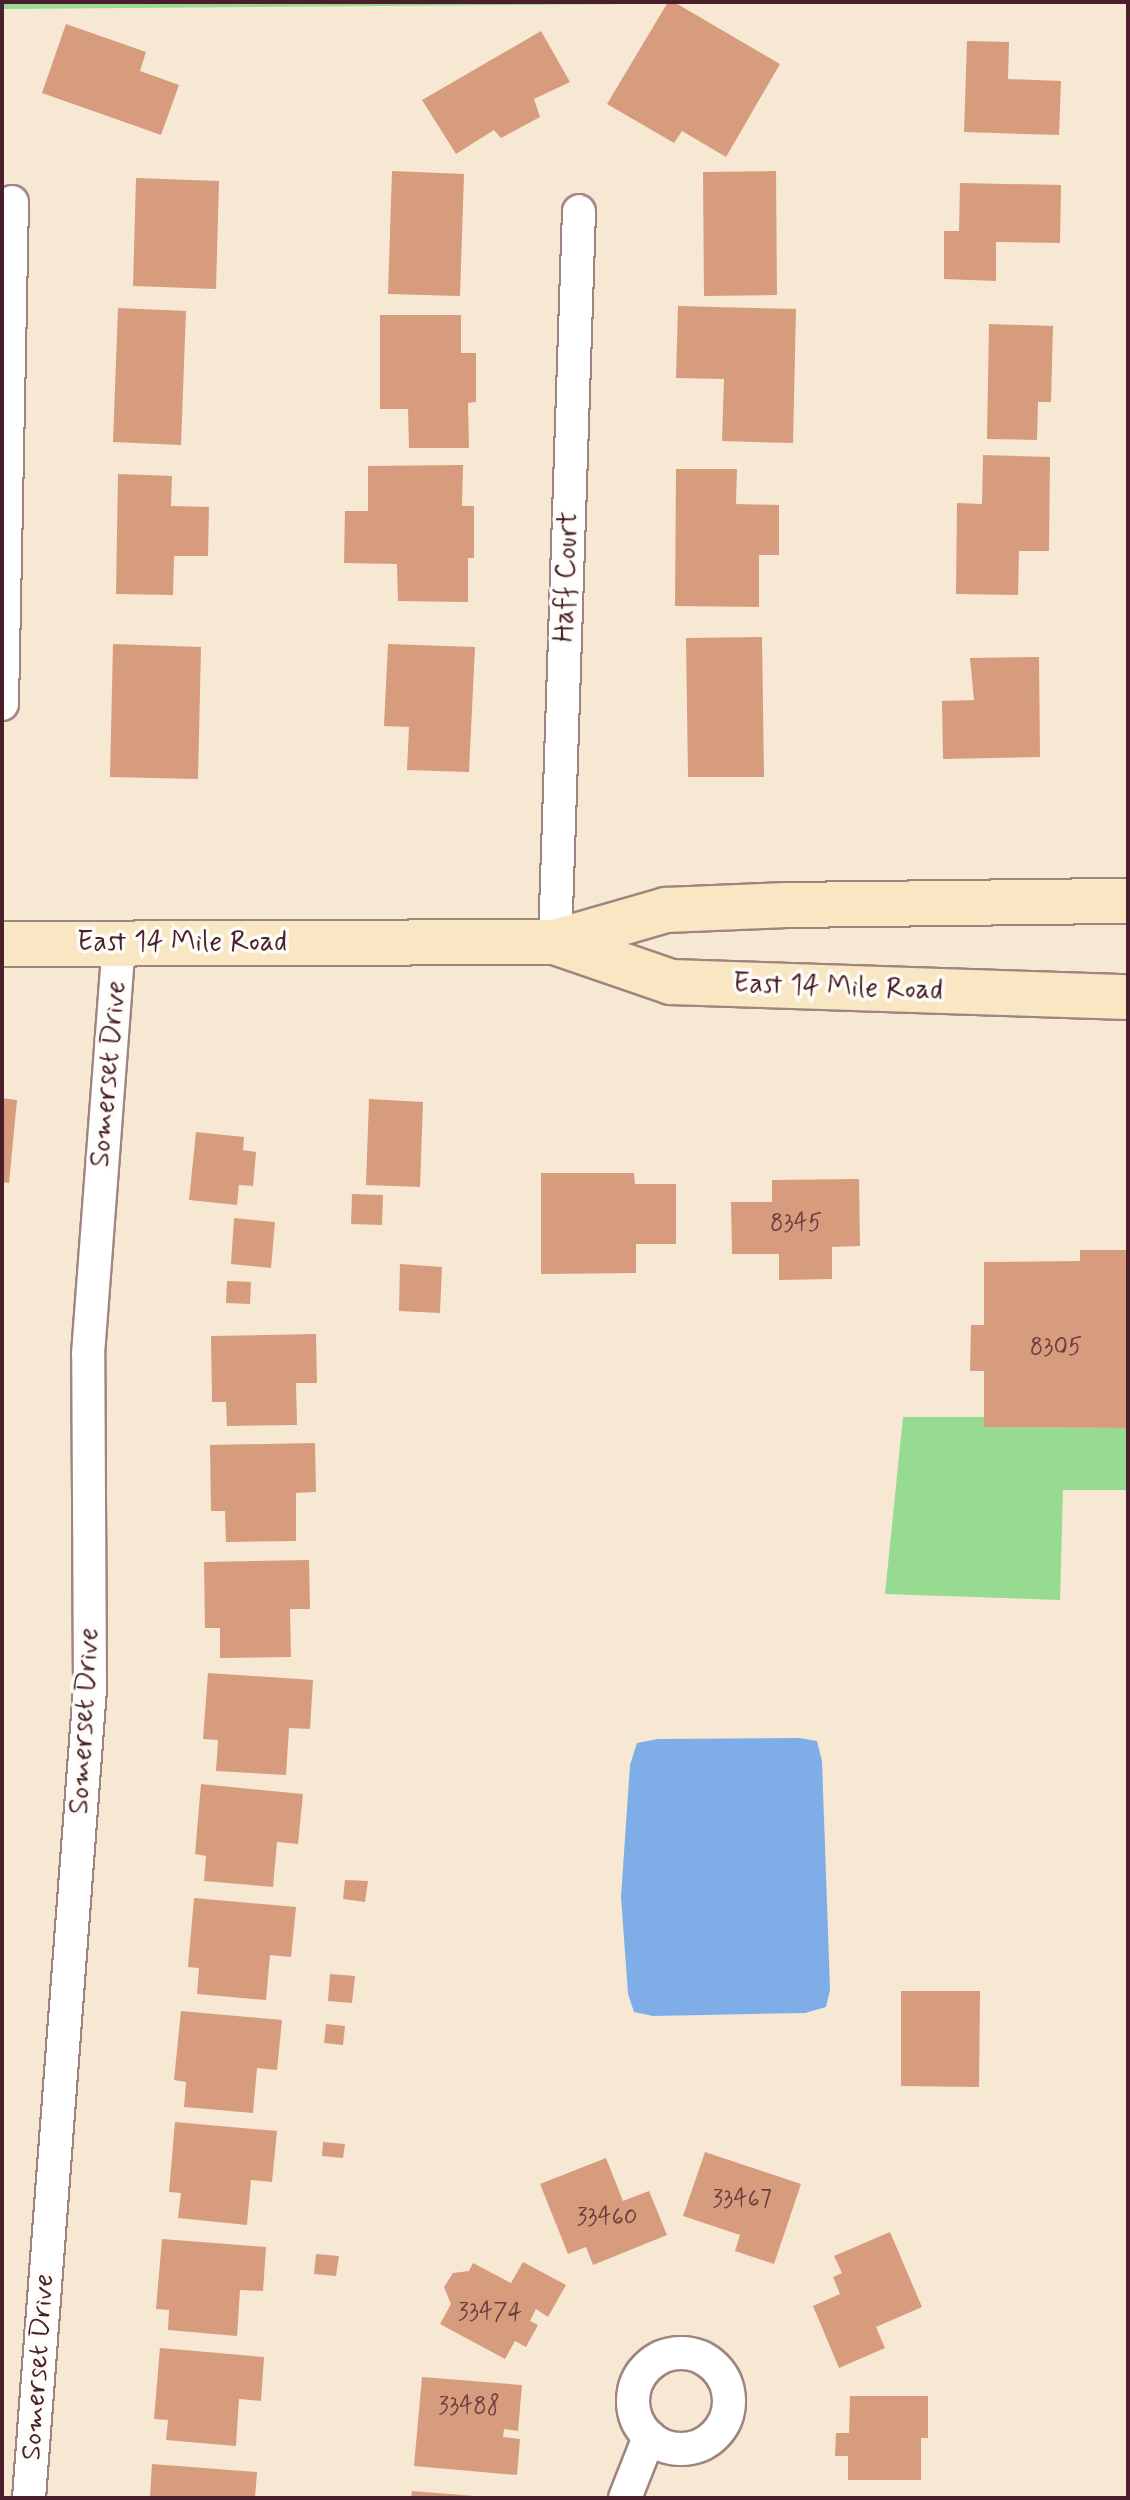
<!DOCTYPE html>
<html>
<head>
<meta charset="utf-8">
<style>
  body { margin:0 }
  #map { position:relative; width:1130px; height:2500px; overflow:hidden; background:#f7e8d4; font-family:Mynerve,sans-serif }
  div>[style] { position:absolute }
  .green>* { inset:0; background:#97da91 }
  .water>* { inset:0; background:#7fade8 }
  .building>* { inset:0; background:#d69c7d }
  .roads { filter:drop-shadow(2px 0 #a08480) drop-shadow(-2px 0 #a08480) drop-shadow(0 2px #a08480) drop-shadow(0 -2px #a08480) }
  .minor>* { height:32px; margin:-16px; padding:0 16px; transform-origin:16px; border-radius:16px; background:#fff }
  .minor>.ring { margin:-16px; padding:0; box-sizing:content-box; background:none; border:32px solid #fff; border-radius:50% }
  .secondary>* { height:44px; margin:-22px; padding:0 22px; transform-origin:22px; border-radius:22px; background:#f9e7c3 }
  span { translate:-50% -50%; white-space:nowrap; text-align:center; line-height:1.15; -webkit-text-stroke:7px #fdfcf7; paint-order:stroke }
  .number-label { font-size:24px; color:#6d3e40 }
  .number-label span { -webkit-text-stroke-width:0 }
  .street-label { font-size:28px; color:#4a1f2b }
  .frame { position:absolute; inset:0; border:4px solid #4a1f2b; pointer-events:none }
</style>
</head>
<body>
<div id="map">
  <div class="green">
    <div style="clip-path:polygon(2px 2px,890px 2px,2px 9px)"></div>
    <div style="clip-path:polygon(903px 1417px,984px 1417px,984px 1427px,1128px 1428px,1128px 1490px,1063px 1490px,1060px 1600px,885px 1594px)"></div>
  </div>
  <div class="water">
    <div style="clip-path:polygon(658px 1739px,799px 1738px,817px 1741px,822px 1761px,830px 1990px,826px 2007px,805px 2013px,653px 2016px,634px 2012px,628px 1994px,621px 1897px,630px 1765px,637px 1743px)"></div>
  </div>
  <div class="building">
    <div style="clip-path:polygon(668px 2px,674px 2px,780px 64px,726px 157px,682px 131px,674px 143px,607px 104px)"></div>
    <div style="clip-path:polygon(66px 24px,146px 52px,140px 71px,179px 85px,161px 135px,42px 93px)"></div>
    <div style="clip-path:polygon(541px 31px,570px 82px,534px 99px,540px 117px,501px 138px,494px 130px,456px 154px,422px 100px)"></div>
    <div style="clip-path:polygon(967px 41px,1009px 42px,1008px 79px,1061px 81px,1059px 135px,964px 132px)"></div>
    <div style="clip-path:polygon(392px 171px,464px 174px,460px 296px,388px 294px)"></div>
    <div style="clip-path:polygon(776px 171px,777px 295px,704px 296px,703px 172px)"></div>
    <div style="clip-path:polygon(136px 178px,219px 181px,216px 289px,133px 286px)"></div>
    <div style="clip-path:polygon(960px 183px,1061px 185px,1060px 243px,996px 242px,996px 281px,944px 279px,944px 231px,959px 231px)"></div>
    <div style="clip-path:polygon(678px 306px,796px 309px,793px 443px,722px 441px,724px 379px,676px 378px)"></div>
    <div style="clip-path:polygon(118px 308px,186px 311px,181px 445px,113px 442px)"></div>
    <div style="clip-path:polygon(380px 315px,461px 315px,461px 353px,476px 353px,476px 402px,468px 403px,469px 448px,409px 448px,408px 409px,380px 409px)"></div>
    <div style="clip-path:polygon(989px 324px,1053px 326px,1051px 402px,1038px 402px,1037px 440px,987px 439px)"></div>
    <div style="clip-path:polygon(983px 455px,1050px 457px,1049px 551px,1019px 551px,1018px 595px,956px 594px,957px 503px,982px 504px)"></div>
    <div style="clip-path:polygon(463px 465px,462px 506px,474px 506px,474px 558px,468px 558px,468px 602px,398px 601px,397px 564px,344px 563px,345px 511px,368px 511px,368px 466px)"></div>
    <div style="clip-path:polygon(676px 469px,737px 469px,736px 504px,779px 505px,779px 555px,759px 555px,759px 607px,675px 606px)"></div>
    <div style="clip-path:polygon(118px 474px,172px 476px,171px 506px,209px 507px,208px 556px,174px 556px,173px 595px,116px 594px)"></div>
    <div style="clip-path:polygon(762px 637px,764px 777px,688px 777px,686px 638px)"></div>
    <div style="clip-path:polygon(113px 644px,201px 647px,198px 779px,110px 777px)"></div>
    <div style="clip-path:polygon(388px 644px,475px 647px,469px 772px,407px 770px,409px 727px,384px 726px)"></div>
    <div style="clip-path:polygon(1039px 657px,1040px 757px,943px 759px,942px 701px,974px 700px,970px 658px)"></div>
    <div style="clip-path:polygon(2px 1098px,17px 1100px,9px 1183px,2px 1182px)"></div>
    <div style="clip-path:polygon(369px 1099px,423px 1102px,420px 1187px,366px 1185px)"></div>
    <div style="clip-path:polygon(196px 1132px,244px 1137px,243px 1150px,256px 1152px,253px 1186px,239px 1185px,237px 1205px,189px 1200px)"></div>
    <div style="clip-path:polygon(541px 1173px,634px 1173px,635px 1184px,676px 1184px,676px 1244px,636px 1244px,636px 1273px,541px 1274px)"></div>
    <div style="clip-path:polygon(859px 1179px,860px 1246px,832px 1247px,832px 1279px,779px 1280px,779px 1254px,732px 1254px,731px 1202px,772px 1202px,772px 1180px)"></div>
    <div style="clip-path:polygon(352px 1194px,383px 1195px,382px 1225px,351px 1224px)"></div>
    <div style="clip-path:polygon(234px 1218px,275px 1222px,271px 1268px,231px 1264px)"></div>
    <div style="clip-path:polygon(1080px 1250px,1128px 1250px,1128px 1428px,984px 1427px,984px 1371px,970px 1371px,971px 1325px,984px 1325px,984px 1262px,1080px 1261px)"></div>
    <div style="clip-path:polygon(400px 1264px,442px 1267px,440px 1313px,399px 1311px)"></div>
    <div style="clip-path:polygon(227px 1281px,251px 1282px,250px 1304px,226px 1303px)"></div>
    <div style="clip-path:polygon(316px 1334px,317px 1383px,296px 1383px,297px 1425px,227px 1426px,226px 1402px,212px 1402px,211px 1336px)"></div>
    <div style="clip-path:polygon(315px 1443px,316px 1492px,296px 1493px,296px 1541px,226px 1542px,225px 1511px,211px 1511px,210px 1445px)"></div>
    <div style="clip-path:polygon(309px 1560px,310px 1609px,290px 1609px,291px 1657px,220px 1658px,220px 1628px,205px 1628px,204px 1562px)"></div>
    <div style="clip-path:polygon(208px 1673px,313px 1680px,310px 1729px,289px 1728px,286px 1775px,216px 1771px,218px 1740px,203px 1739px)"></div>
    <div style="clip-path:polygon(201px 1784px,303px 1794px,298px 1844px,277px 1842px,273px 1887px,204px 1881px,206px 1856px,195px 1854px)"></div>
    <div style="clip-path:polygon(345px 1880px,368px 1881px,365px 1902px,343px 1899px)"></div>
    <div style="clip-path:polygon(194px 1898px,296px 1907px,291px 1957px,270px 1955px,266px 2000px,197px 1994px,199px 1968px,188px 1967px)"></div>
    <div style="clip-path:polygon(330px 1974px,355px 1976px,352px 2003px,328px 2001px)"></div>
    <div style="clip-path:polygon(901px 1991px,980px 1991px,979px 2087px,901px 2086px)"></div>
    <div style="clip-path:polygon(181px 2011px,282px 2020px,277px 2070px,257px 2068px,253px 2113px,184px 2107px,186px 2082px,174px 2080px)"></div>
    <div style="clip-path:polygon(326px 2024px,345px 2026px,343px 2045px,324px 2043px)"></div>
    <div style="clip-path:polygon(175px 2122px,277px 2131px,272px 2182px,251px 2180px,247px 2225px,178px 2218px,181px 2193px,169px 2192px)"></div>
    <div style="clip-path:polygon(323px 2142px,345px 2144px,343px 2158px,322px 2156px)"></div>
    <div style="clip-path:polygon(705px 2152px,801px 2184px,774px 2264px,735px 2251px,740px 2235px,683px 2216px)"></div>
    <div style="clip-path:polygon(606px 2158px,623px 2201px,649px 2191px,667px 2235px,593px 2265px,586px 2247px,568px 2254px,540px 2184px)"></div>
    <div style="clip-path:polygon(890px 2232px,922px 2307px,876px 2327px,885px 2348px,839px 2368px,813px 2306px,840px 2294px,833px 2277px,842px 2273px,834px 2256px)"></div>
    <div style="clip-path:polygon(162px 2239px,266px 2247px,263px 2291px,240px 2290px,237px 2336px,168px 2330px,169px 2310px,156px 2309px)"></div>
    <div style="clip-path:polygon(316px 2254px,339px 2256px,336px 2276px,314px 2274px)"></div>
    <div style="clip-path:polygon(523px 2262px,566px 2285px,548px 2317px,536px 2309px,530px 2321px,538px 2325px,526px 2347px,515px 2341px,505px 2359px,440px 2324px,451px 2304px,444px 2287px,453px 2273px,469px 2271px,473px 2263px,511px 2283px)"></div>
    <div style="clip-path:polygon(160px 2348px,264px 2357px,261px 2401px,239px 2399px,236px 2446px,166px 2440px,168px 2420px,154px 2419px)"></div>
    <div style="clip-path:polygon(422px 2377px,522px 2385px,518px 2431px,504px 2429px,503px 2437px,520px 2439px,517px 2475px,414px 2466px)"></div>
    <div style="clip-path:polygon(850px 2396px,928px 2396px,928px 2438px,921px 2438px,921px 2480px,848px 2480px,848px 2456px,835px 2456px,836px 2433px,849px 2433px)"></div>
    <div style="clip-path:polygon(152px 2464px,257px 2472px,255px 2498px,150px 2498px)"></div>
    <div style="clip-path:polygon(412px 2491px,474px 2496px,474px 2498px,411px 2498px)"></div>
  </div>
  <div class="roads">
    <div class="minor">
      <div style="left:2px;top:704px;width:502px;rotate:-88.86deg"></div>
      <div style="left:555px;top:942px;width:731px;rotate:-88.12deg"></div>
      <div class="ring" style="left:633px;top:2353px;width:64px;height:64px"></div>
      <div style="left:29px;top:2498px;width:811px;rotate:-85.69deg"></div>
      <div style="left:90px;top:1689px;width:335px;rotate:-90.3deg"></div>
      <div style="left:88px;top:1354px;width:412px;rotate:-85.7deg"></div>
      <div style="left:625px;top:2498px;width:66px;rotate:-68.5deg"></div>
    </div>
    <div class="secondary">
      <div style="left:555px;top:942px;width:123px;rotate:19deg"></div>
      <div style="left:671px;top:982px;width:457px;rotate:1.9deg"></div>
      <div style="left:2px;top:944px;width:553px;rotate:-0.21deg"></div>
      <div style="left:555px;top:942px;width:116px;rotate:-16.1deg"></div>
      <div style="left:666px;top:910px;width:121px;rotate:-2.4deg"></div>
      <div style="left:787px;top:905px;width:341px;rotate:-0.7deg"></div>
    </div>
  </div>
  <div class="number-label">
    <span style="left:796px;top:1224px">8345</span>
    <span style="left:1056px;top:1348px">8305</span>
    <span style="left:742px;top:2200px">33467</span>
    <span style="left:607px;top:2218px">33460</span>
    <span style="left:490px;top:2313px">33474</span>
    <span style="left:469px;top:2407px">33488</span>
  </div>
  <div class="street-label">
    <span style="left:567px;top:577px;rotate:-88deg">Haff Court</span>
    <span style="left:182px;top:943px">East 14 Mile Road</span>
    <span style="left:838px;top:988px;rotate:2deg">East 14 Mile Road</span>
    <span style="left:109px;top:1074px;rotate:-85deg">Somerset Drive</span>
    <span style="left:85px;top:1721px;rotate:-87deg">Somerset Drive</span>
    <span style="left:39px;top:2367px;rotate:-86deg">Somerset Drive</span>
  </div>
  <div class="frame"></div>
</div>
</body>
</html>
